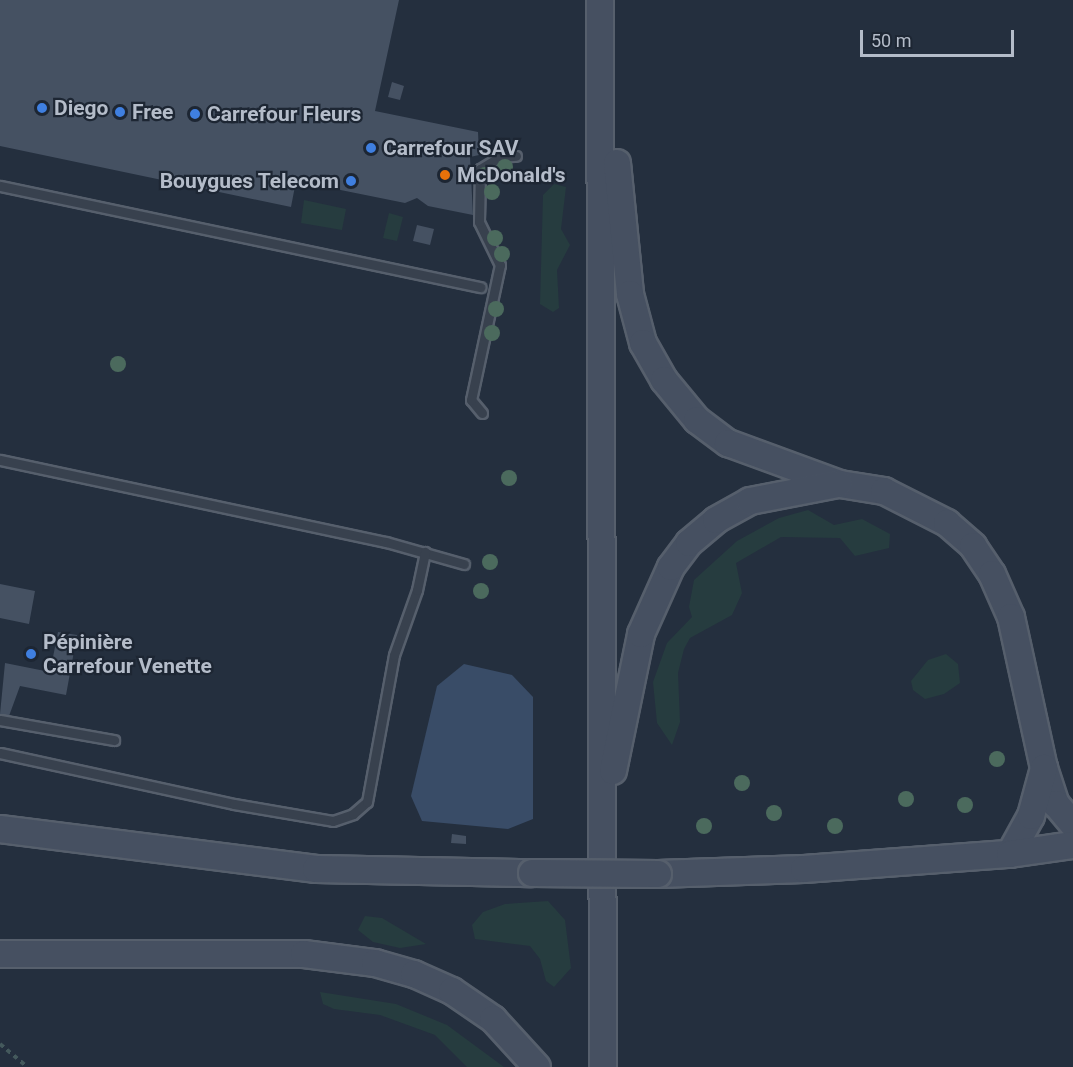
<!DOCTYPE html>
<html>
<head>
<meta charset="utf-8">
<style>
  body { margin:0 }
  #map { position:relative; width:1073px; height:1067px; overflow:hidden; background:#242f3e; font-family:Roboto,sans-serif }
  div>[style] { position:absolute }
  .green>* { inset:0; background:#263c3f }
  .water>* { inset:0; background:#394c67 }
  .building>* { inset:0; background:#455162 }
  .path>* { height:4px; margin-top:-2px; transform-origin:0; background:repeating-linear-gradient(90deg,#44595c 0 4.5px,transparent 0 9px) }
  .roads { filter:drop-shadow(2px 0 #565f6c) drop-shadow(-2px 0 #565f6c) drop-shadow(0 2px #565f6c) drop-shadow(0 -2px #565f6c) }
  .lane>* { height:9px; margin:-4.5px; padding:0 4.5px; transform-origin:4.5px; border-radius:4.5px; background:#38414e }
  .secondary>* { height:26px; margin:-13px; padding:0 13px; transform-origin:13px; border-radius:13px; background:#465061 }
  .bridges { filter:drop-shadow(2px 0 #565f6c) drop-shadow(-2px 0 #565f6c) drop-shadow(0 2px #565f6c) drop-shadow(0 -2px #565f6c) }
  .secondary-bridge>* { height:26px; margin:-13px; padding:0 13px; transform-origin:13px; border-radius:13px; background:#465061 }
  .trees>* { width:16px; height:16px; margin:-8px; border-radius:50%; background:#4b6a5d }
  .dots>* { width:16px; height:16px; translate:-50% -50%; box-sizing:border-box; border:3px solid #1d2633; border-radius:50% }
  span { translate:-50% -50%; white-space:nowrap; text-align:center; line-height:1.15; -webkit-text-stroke:4.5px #1d2633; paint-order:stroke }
  .poi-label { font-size:21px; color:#b4bcc9; font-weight:700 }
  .left { translate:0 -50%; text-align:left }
  .right { translate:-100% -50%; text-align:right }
  .scale { position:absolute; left:860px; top:30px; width:154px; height:27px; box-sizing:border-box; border:3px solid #b4bcc9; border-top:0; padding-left:8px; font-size:18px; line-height:21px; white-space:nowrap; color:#b4bcc9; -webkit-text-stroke:4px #1d2633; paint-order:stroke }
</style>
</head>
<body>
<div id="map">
  <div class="green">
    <div style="clip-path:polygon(554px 184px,566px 187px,561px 229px,570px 245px,557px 270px,559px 308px,553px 312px,540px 304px,543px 195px)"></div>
    <div style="clip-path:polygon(304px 200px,346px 209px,342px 230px,301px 223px)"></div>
    <div style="clip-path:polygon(389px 213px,403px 217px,397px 241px,383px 238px)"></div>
    <div style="clip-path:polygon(808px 510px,834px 525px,862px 519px,890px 534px,889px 548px,855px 556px,840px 538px,781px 537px,736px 563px,742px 593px,732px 615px,690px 638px,684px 649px,678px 673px,680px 722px,672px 745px,657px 723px,653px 682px,667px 643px,692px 617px,689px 607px,694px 580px,737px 541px,779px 518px)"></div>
    <div style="clip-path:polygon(946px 654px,958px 664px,960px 683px,944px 694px,925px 699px,913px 690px,911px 681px,928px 660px)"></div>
    <div style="clip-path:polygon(548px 901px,565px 920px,571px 968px,554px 987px,546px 981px,540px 959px,530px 946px,475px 939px,472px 925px,483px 912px,505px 904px)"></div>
    <div style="clip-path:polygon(365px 916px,382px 918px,426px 944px,400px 948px,373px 942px,358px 930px)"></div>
    <div style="clip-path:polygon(320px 992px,396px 1004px,447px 1025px,504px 1067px,467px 1067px,435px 1035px,380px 1015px,334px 1009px,323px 1004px)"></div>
  </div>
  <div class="water">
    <div style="clip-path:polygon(464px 664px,512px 675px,533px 697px,533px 819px,508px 829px,422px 821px,411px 796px,437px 686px)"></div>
  </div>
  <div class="building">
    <div style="clip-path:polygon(0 0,399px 0,375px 111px,478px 132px,479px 155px,470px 157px,473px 215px,428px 206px,417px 198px,405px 203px,296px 181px,291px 207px,0 146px)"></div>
    <div style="clip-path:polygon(392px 82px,404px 86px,400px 100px,388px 97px)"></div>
    <div style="clip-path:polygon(417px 225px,434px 229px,430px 245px,413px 241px)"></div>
    <div style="clip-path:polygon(0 584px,35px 591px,29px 624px,0 618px)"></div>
    <div style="clip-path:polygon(58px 632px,77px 635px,66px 695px,20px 686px,9px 716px,0 714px,5px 663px,50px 672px)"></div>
    <div style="clip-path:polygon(452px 834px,466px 836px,466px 844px,451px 843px)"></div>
  </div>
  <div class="path">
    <div style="left:0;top:1044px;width:35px;rotate:40deg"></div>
  </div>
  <div class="roads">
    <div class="lane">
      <div style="left:0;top:186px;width:491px;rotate:11.9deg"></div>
      <div style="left:482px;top:413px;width:17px;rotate:-130deg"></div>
      <div style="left:471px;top:400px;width:138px;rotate:-77.9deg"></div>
      <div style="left:500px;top:265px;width:48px;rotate:-116deg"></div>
      <div style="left:479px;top:222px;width:53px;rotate:-88.9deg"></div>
      <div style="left:480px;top:169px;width:23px;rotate:-31deg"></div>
      <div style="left:500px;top:157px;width:16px;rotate:-4deg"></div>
      <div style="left:0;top:460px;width:395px;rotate:12deg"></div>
      <div style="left:386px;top:542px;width:81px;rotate:15.8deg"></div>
      <div style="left:0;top:720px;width:116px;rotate:10deg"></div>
      <div style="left:0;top:753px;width:239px;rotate:12.3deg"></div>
      <div style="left:234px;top:804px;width:100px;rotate:9.7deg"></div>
      <div style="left:333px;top:821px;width:21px;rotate:-19deg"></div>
      <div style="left:353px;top:814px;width:18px;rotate:-41deg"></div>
      <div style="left:367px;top:802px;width:149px;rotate:-79.6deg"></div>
      <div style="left:394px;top:655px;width:69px;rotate:-70.5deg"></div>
      <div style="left:417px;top:590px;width:39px;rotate:-78deg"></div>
    </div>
    <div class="secondary">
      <div style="left:600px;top:0;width:1067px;rotate:89.84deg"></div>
      <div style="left:617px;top:163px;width:132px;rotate:84.3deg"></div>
      <div style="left:630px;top:294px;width:51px;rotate:75.1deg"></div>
      <div style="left:643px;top:343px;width:43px;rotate:60.4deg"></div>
      <div style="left:664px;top:380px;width:52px;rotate:50.5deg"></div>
      <div style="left:697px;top:420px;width:39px;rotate:37deg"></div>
      <div style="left:728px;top:443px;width:119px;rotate:20.1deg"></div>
      <div style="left:840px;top:484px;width:45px;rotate:9deg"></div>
      <div style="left:884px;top:491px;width:71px;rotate:26.9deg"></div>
      <div style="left:947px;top:523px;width:35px;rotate:41deg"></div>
      <div style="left:973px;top:546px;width:34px;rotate:56deg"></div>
      <div style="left:992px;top:574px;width:47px;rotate:66.2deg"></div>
      <div style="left:1011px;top:617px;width:155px;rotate:77.7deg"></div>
      <div style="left:1044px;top:768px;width:38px;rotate:72deg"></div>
      <div style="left:1056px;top:804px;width:26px;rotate:50deg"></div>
      <div style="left:613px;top:771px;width:140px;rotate:-78.4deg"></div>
      <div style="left:641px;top:634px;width:73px;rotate:-65.9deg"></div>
      <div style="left:671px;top:567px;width:30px;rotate:-53deg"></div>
      <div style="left:689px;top:543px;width:35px;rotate:-40deg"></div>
      <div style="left:716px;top:520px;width:39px;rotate:-29deg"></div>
      <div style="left:750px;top:501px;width:90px;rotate:-10.9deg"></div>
      <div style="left:0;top:829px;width:319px;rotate:7.2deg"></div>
      <div style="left:316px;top:869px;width:216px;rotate:1.1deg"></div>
      <div style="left:1010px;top:854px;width:43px;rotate:-61.1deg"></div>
      <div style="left:1031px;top:816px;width:50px;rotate:-74.8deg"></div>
      <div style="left:658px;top:874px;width:146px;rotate:-2deg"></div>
      <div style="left:804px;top:869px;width:207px;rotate:-4.2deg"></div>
      <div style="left:1010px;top:854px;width:64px;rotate:-8.1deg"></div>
      <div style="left:0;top:954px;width:304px"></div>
      <div style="left:304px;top:954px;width:72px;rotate:7.2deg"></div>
      <div style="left:375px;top:963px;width:41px;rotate:15.8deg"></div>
      <div style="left:414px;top:974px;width:42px;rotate:24.1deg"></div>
      <div style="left:452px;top:991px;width:50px;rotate:34.3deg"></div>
      <div style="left:493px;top:1019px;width:65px;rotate:47.5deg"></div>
    </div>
  </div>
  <div class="bridges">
    <div class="secondary-bridge">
      <div style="left:532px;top:873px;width:126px;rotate:0.5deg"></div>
    </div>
  </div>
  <div class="trees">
    <div style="left:505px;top:167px"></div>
    <div style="left:485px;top:175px"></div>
    <div style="left:492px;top:192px"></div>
    <div style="left:495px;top:238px"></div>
    <div style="left:502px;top:254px"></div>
    <div style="left:496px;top:309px"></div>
    <div style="left:492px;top:333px"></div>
    <div style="left:118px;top:364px"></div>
    <div style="left:509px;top:478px"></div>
    <div style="left:490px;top:562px"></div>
    <div style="left:481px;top:591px"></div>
    <div style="left:997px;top:759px"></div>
    <div style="left:742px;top:783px"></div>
    <div style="left:906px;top:799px"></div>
    <div style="left:965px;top:805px"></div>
    <div style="left:774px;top:813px"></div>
    <div style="left:704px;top:826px"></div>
    <div style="left:835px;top:826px"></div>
  </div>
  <div class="dots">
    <div style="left:42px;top:108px;background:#3f7fe0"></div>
    <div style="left:120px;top:112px;background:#3f7fe0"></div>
    <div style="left:195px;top:114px;background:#3f7fe0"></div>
    <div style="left:371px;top:148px;background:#3f7fe0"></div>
    <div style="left:445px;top:175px;background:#e8710a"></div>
    <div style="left:351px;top:181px;background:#3f7fe0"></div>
    <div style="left:31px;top:654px;background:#3f7fe0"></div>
  </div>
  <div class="poi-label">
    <span class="left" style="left:54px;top:108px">Diego</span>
    <span class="left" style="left:132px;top:112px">Free</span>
    <span class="left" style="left:207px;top:114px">Carrefour Fleurs</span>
    <span class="left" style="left:383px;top:148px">Carrefour SAV</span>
    <span class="left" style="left:457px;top:175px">McDonald's</span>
    <span class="right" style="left:339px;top:181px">Bouygues Telecom</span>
    <span class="left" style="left:43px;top:654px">Pépinière<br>Carrefour Venette</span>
  </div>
  <div class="scale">50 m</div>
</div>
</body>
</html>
